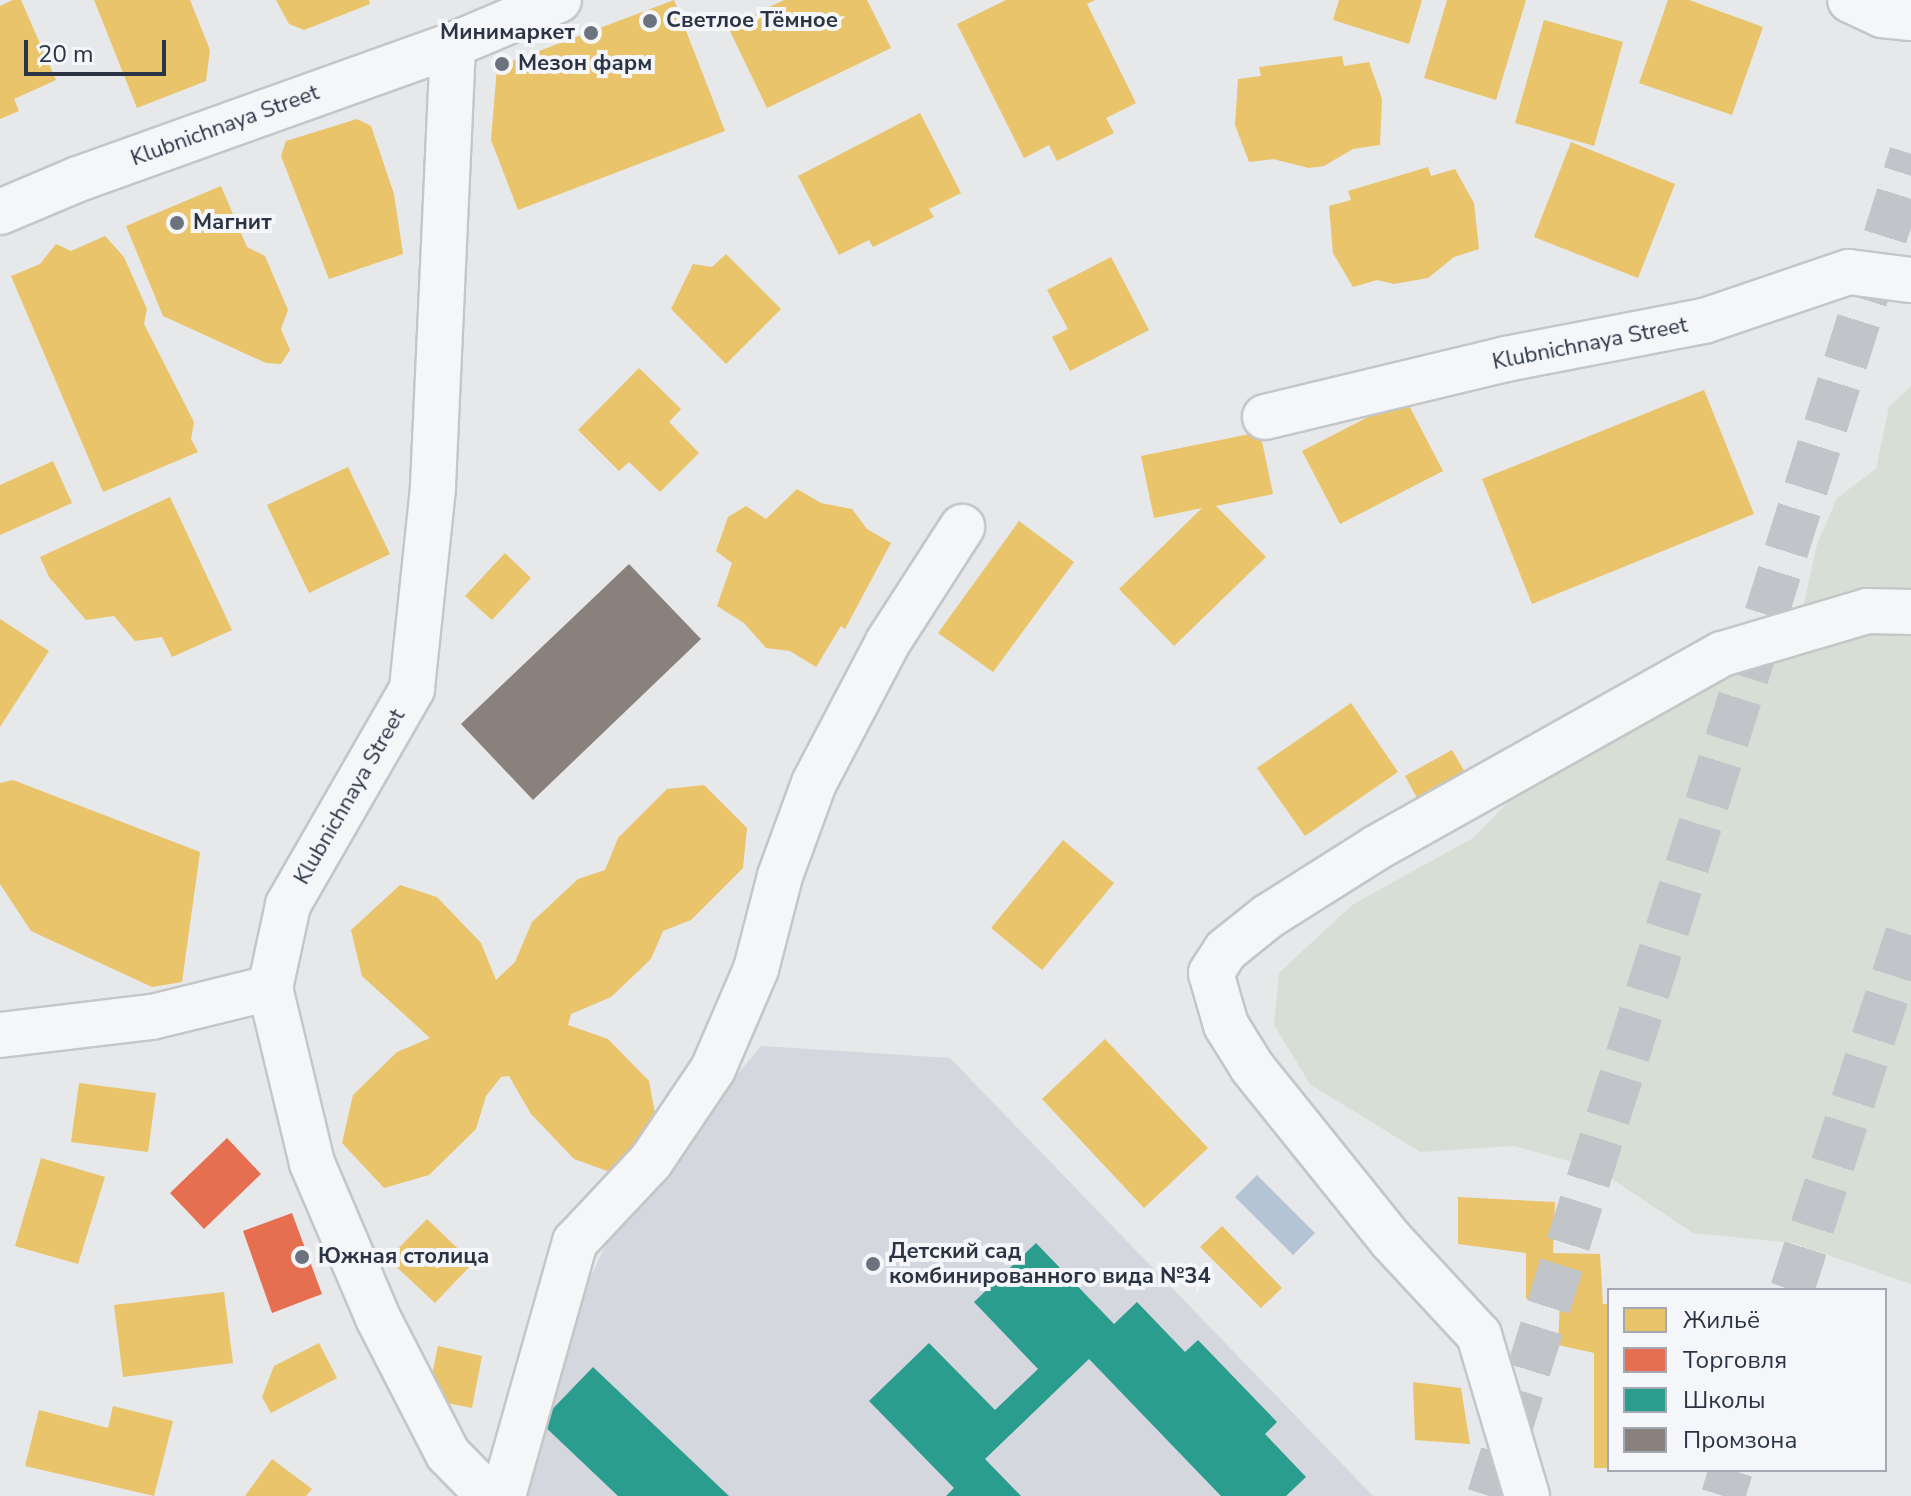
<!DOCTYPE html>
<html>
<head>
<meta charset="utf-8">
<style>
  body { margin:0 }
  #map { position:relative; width:1911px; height:1496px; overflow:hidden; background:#e6e8ea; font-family:"Nunito Sans",sans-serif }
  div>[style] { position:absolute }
  .built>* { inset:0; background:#d4d7dd }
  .green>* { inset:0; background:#d6ded6 }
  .water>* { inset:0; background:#b4c4d5 }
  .homes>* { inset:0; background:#e9c46a }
  .shops>* { inset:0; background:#e76f51 }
  .schools>* { inset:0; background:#2a9d8f }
  .industry>* { inset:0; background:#8a817c }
  .major-tunnel>* { height:44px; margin-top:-22px; transform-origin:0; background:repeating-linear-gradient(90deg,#c1c4c9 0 44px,transparent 0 66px) }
  .roads { filter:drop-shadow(2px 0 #c4c6c8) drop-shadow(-2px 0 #c4c6c8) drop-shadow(0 2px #c4c6c8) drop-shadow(0 -2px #c4c6c8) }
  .minor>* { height:44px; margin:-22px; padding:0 22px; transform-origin:22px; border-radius:22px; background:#f5f6f7 }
  .dots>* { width:22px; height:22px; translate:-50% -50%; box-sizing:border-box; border:4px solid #f4f6f9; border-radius:50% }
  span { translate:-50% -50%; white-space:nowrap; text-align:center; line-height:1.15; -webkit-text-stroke:8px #f4f6f9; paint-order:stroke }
  .poi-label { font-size:22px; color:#2b3445; font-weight:700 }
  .left { translate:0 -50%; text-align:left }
  .right { translate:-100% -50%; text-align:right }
  .street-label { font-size:22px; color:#2b3445 }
  .legend { position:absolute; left:1607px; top:1288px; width:280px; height:184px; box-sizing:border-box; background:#f4f6f9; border:2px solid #a4a8b1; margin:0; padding:10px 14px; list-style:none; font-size:24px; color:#2b3445 }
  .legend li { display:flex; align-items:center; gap:16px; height:40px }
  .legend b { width:40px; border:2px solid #a4a8b1 }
  .scale { position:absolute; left:24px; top:40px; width:142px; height:36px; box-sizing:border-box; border:4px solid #2b3445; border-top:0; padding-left:10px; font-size:24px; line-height:28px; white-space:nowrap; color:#2b3445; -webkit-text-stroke:6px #f4f6f9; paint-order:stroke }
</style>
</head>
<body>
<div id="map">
  <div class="built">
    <div style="clip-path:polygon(761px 1046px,950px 1058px,1373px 1496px,512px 1496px,555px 1352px,619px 1217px)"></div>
  </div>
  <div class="green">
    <div style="clip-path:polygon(1911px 386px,1911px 1284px,1793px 1243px,1693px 1233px,1597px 1169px,1514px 1146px,1420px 1152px,1310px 1084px,1274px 1025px,1279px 973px,1352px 905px,1473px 838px,1539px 771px,1747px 664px,1804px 604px,1817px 544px,1837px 498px,1876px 469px,1889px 407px)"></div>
  </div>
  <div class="water">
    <div style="clip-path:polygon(1257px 1175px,1315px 1233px,1293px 1255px,1235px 1197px)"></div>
  </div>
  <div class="homes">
    <div style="clip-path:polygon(13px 0,21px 0,56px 80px,14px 99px,19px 111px,0 119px,0 6px)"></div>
    <div style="clip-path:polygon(94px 0,190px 0,210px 50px,206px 81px,137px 108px)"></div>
    <div style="clip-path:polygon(276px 0,369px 0,370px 4px,304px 30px,289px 24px)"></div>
    <div style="clip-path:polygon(674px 0,725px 131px,518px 210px,491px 140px,497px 67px)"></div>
    <div style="clip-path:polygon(784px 0,867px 0,891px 48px,767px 108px,728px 27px)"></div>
    <div style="clip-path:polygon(1006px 0,1095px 0,1087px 4px,1136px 103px,1106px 118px,1114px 133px,1057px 161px,1049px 145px,1024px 158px,957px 24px)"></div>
    <div style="clip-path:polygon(1339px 0,1422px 0,1409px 44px,1333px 20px)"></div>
    <div style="clip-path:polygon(1447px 0,1526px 0,1496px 100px,1424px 78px)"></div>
    <div style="clip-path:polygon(1668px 0,1689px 0,1763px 27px,1732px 115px,1639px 83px)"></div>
    <div style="clip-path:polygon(1544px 20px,1623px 42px,1594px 146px,1515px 123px)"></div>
    <div style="clip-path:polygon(1342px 56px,1344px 66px,1369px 62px,1382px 99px,1380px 145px,1353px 149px,1324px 166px,1309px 168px,1273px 159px,1249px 162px,1235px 125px,1238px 79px,1261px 76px,1259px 67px)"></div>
    <div style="clip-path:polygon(920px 113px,961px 193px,929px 209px,934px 217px,873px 247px,869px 240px,839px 255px,798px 176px)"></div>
    <div style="clip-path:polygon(357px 119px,371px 126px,394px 194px,403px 254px,329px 279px,281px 156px,286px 141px)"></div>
    <div style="clip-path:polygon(1571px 142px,1675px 184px,1638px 278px,1534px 237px)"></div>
    <div style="clip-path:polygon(1428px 167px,1431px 176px,1455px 169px,1474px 203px,1479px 249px,1454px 257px,1428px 278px,1394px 284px,1377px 280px,1353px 287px,1333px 253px,1329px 206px,1351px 200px,1348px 191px)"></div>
    <div style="clip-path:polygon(221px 186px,247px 247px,265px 256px,288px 310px,281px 329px,290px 350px,281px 364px,266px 363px,163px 316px,126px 226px)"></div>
    <div style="clip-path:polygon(105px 236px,124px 257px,147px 309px,144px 324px,194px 422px,191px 439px,198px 452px,103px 492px,11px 276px,40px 264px,56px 244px,71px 251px)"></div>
    <div style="clip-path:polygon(726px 254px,781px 309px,726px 364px,671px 309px,693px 264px,712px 267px)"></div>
    <div style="clip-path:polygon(1111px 257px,1149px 330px,1070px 371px,1052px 337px,1068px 329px,1047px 290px)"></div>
    <div style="clip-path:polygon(639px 368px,681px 409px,669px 422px,699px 453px,660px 492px,629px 462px,619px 471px,578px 430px)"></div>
    <div style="clip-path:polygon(1704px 390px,1754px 514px,1532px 604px,1482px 479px)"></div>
    <div style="clip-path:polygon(1405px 398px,1443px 471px,1340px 524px,1302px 451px)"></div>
    <div style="clip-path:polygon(1260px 432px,1273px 494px,1216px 506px,1266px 557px,1174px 646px,1119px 589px,1202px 508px,1154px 518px,1141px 456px)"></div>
    <div style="clip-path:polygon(53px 461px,72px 503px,0 535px,0 485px)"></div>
    <div style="clip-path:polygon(348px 467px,390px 554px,309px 593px,267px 505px)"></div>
    <div style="clip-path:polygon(797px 489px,821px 503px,852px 509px,867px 529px,891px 543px,845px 629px,841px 626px,816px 667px,790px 651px,766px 648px,744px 623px,717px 606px,732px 563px,716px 551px,728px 517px,746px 506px,766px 519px)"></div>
    <div style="clip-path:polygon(170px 497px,232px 630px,172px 657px,162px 637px,135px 641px,114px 616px,86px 620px,49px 577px,40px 557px)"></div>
    <div style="clip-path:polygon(1019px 521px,1074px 562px,993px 672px,938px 633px)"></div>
    <div style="clip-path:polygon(505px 553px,531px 578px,492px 620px,465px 596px)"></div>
    <div style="clip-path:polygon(0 619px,49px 651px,0 727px)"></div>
    <div style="clip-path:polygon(1351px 703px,1398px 772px,1305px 836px,1257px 768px)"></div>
    <div style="clip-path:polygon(1452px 750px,1469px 779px,1422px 807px,1405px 776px)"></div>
    <div style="clip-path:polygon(13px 780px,200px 852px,182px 982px,152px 987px,31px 931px,0 884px,0 783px)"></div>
    <div style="clip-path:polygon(704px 785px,747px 828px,743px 868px,691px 920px,663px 931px,651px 959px,611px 997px,571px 1014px,568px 1025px,608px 1039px,649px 1081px,658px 1130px,613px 1173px,574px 1159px,531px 1114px,509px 1076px,501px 1077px,486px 1096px,476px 1129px,429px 1175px,384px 1188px,342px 1143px,353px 1095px,397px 1052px,430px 1038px,362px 976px,351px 930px,400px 885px,437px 897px,481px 943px,496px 980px,515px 962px,532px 922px,578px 879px,605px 870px,618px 838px,667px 789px)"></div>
    <div style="clip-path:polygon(1063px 840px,1114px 883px,1042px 970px,991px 928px)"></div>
    <div style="clip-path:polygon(1105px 1039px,1208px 1148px,1144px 1208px,1042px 1099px)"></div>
    <div style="clip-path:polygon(79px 1083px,156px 1093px,148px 1152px,71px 1142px)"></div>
    <div style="clip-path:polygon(41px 1158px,105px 1177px,78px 1264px,15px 1246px)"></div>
    <div style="clip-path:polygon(1458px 1197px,1555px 1202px,1553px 1253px,1600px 1254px,1603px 1304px,1609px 1304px,1609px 1468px,1594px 1468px,1594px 1353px,1558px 1345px,1560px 1302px,1526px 1299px,1526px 1253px,1458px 1244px)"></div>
    <div style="clip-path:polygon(427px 1219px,473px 1263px,435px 1303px,388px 1259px)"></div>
    <div style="clip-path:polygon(1222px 1226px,1282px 1288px,1261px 1308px,1200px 1247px)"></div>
    <div style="clip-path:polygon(224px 1292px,233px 1363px,123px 1377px,114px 1305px)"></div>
    <div style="clip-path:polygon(319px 1343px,337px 1378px,271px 1413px,262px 1397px,274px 1366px)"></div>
    <div style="clip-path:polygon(438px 1346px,482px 1356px,472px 1408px,427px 1399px)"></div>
    <div style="clip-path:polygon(1413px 1382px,1461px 1388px,1470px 1444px,1415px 1440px)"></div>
    <div style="clip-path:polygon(113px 1406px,173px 1421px,154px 1496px,25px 1466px,39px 1410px,108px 1428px)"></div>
    <div style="clip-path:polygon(272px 1459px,312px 1489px,306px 1496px,245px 1496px)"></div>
  </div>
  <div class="shops">
    <div style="clip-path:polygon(227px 1138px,261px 1174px,204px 1229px,170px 1193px)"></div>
    <div style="clip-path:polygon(292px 1213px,322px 1294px,272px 1313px,243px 1231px)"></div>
  </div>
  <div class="schools">
    <div style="clip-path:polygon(1036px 1243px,1114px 1324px,1137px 1302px,1185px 1352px,1198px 1340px,1277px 1422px,1265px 1434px,1306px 1477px,1286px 1496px,1221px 1496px,1089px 1359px,985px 1459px,1021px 1496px,946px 1496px,954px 1488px,869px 1401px,929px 1343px,995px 1410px,1038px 1369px,974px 1302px)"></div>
    <div style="clip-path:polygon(593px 1367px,729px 1496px,618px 1496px,540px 1422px)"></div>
  </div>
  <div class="industry">
    <div style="clip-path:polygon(629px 564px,701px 639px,533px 800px,461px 724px)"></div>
  </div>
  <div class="major-tunnel">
    <div style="left:1792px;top:1290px;width:388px;rotate:-72.1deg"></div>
    <div style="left:1489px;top:1496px;width:1407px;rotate:-72.54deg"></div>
    <div style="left:1723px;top:1496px;width:27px;rotate:-73deg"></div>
  </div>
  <div class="roads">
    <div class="minor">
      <div style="left:1850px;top:0;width:35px;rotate:25deg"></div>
      <div style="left:1882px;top:15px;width:29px;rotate:6deg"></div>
      <div style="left:453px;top:45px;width:443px;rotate:92.6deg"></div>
      <div style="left:433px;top:488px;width:202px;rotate:96deg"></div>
      <div style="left:412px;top:689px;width:249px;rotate:119.9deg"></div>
      <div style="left:288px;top:905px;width:85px;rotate:102.2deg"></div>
      <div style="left:270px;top:988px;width:180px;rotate:76.5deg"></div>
      <div style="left:312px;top:1163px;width:168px;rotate:66.9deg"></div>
      <div style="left:378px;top:1318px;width:153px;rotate:62.8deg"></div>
      <div style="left:448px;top:1454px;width:59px;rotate:45.7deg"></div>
      <div style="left:0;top:212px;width:85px;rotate:-22.9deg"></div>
      <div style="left:78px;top:179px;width:398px;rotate:-19.7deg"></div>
      <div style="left:453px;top:45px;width:115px;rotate:-23deg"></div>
      <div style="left:1265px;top:417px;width:248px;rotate:-13.5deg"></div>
      <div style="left:1506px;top:359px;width:202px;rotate:-10.9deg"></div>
      <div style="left:1704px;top:321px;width:153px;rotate:-18.7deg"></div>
      <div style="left:1849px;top:272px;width:63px;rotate:7.4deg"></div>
      <div style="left:0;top:1035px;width:153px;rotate:-6.8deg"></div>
      <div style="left:152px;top:1017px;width:122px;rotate:-13.8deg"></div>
      <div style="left:503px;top:1496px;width:264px;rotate:-74.2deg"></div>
      <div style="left:575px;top:1242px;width:111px;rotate:-46.8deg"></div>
      <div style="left:651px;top:1161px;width:111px;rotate:-56deg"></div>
      <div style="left:713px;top:1069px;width:109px;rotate:-66.7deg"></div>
      <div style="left:756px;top:969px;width:96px;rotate:-75.5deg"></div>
      <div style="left:780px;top:876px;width:99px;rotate:-69.9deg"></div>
      <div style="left:814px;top:783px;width:159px;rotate:-62.3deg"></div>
      <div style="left:888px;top:642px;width:137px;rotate:-57.2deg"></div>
      <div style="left:1527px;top:1496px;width:168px;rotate:-106.6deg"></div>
      <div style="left:1479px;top:1335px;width:129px;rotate:-132.8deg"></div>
      <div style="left:1391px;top:1240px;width:222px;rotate:-128.8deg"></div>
      <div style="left:1252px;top:1067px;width:49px;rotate:-121.8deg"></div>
      <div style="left:1226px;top:1025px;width:54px;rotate:-106.1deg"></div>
      <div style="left:1211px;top:973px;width:27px;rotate:-57deg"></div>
      <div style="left:1226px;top:950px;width:53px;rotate:-38.8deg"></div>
      <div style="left:1267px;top:917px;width:129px;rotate:-32.3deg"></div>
      <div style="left:1376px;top:848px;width:397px;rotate:-29.3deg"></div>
      <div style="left:1722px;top:654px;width:151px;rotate:-16.5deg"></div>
      <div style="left:1867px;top:611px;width:44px;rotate:1.3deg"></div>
    </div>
  </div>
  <div class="dots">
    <div style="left:650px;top:21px;background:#6c737f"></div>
    <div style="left:591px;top:33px;background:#6c737f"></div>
    <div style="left:502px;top:64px;background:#6c737f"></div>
    <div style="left:177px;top:223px;background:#6c737f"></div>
    <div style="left:302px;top:1257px;background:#6c737f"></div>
    <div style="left:873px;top:1264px;background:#6c737f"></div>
  </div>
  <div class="poi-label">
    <span class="left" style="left:666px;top:21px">Светлое Тёмное</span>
    <span class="right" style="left:575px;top:33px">Минимаркет</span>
    <span class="left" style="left:518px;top:64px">Мезон фарм</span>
    <span class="left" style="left:193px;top:223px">Магнит</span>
    <span class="left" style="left:889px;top:1264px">Детский сад<br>комбинированного вида №34</span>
    <span class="left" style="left:318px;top:1257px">Южная столица</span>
  </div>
  <div class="street-label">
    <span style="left:225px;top:126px;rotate:-20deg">Klubnichnaya Street</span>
    <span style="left:1590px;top:344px;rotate:-11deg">Klubnichnaya Street</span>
    <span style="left:350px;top:797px;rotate:-60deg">Klubnichnaya Street</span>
  </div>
  <ul class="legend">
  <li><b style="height:22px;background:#e9c46a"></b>Жильё</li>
  <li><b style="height:22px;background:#e76f51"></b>Торговля</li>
  <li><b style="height:22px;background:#2a9d8f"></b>Школы</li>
  <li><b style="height:22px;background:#8a817c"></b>Промзона</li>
  </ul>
  <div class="scale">20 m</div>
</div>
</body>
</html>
